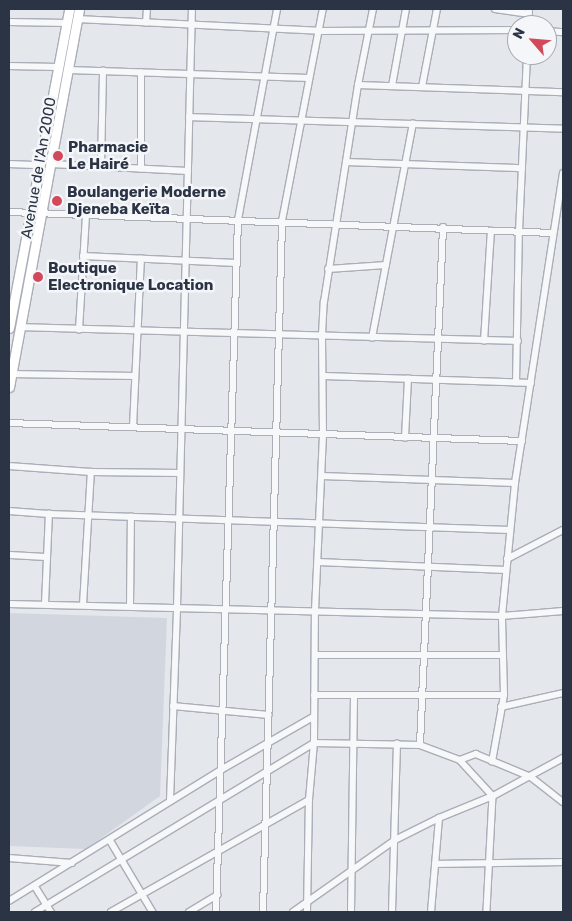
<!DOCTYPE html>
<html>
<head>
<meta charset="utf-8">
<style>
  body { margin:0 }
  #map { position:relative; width:572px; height:921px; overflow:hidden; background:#e4e7ec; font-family:Rubik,sans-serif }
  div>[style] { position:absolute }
  .built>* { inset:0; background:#d2d6de }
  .roads { filter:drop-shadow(1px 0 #a9aeb7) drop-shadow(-1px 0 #a9aeb7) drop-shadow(0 1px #a9aeb7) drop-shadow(0 -1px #a9aeb7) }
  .minor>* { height:5.5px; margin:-2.75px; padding:0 2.75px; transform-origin:2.75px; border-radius:2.75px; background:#f7f8fa }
  .primary>* { height:9px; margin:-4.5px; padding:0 4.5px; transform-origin:4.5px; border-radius:4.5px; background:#fff }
  .dots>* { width:14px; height:14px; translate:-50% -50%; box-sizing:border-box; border:2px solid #f4f6f9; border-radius:50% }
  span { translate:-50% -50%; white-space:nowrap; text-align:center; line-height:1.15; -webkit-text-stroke:5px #f4f6f9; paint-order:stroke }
  .poi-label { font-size:15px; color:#2b3445; font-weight:700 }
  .left { translate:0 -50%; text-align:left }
  .street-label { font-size:15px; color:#2b3445 }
  .frame { position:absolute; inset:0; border:10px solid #2b3445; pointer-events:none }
  .north { position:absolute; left:507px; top:15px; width:50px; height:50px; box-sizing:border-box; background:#f4f6f9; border:1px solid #a4a8b1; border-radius:50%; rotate:297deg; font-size:14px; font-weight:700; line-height:20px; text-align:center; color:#2b3445 }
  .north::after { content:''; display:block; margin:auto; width:18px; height:22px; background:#d1495b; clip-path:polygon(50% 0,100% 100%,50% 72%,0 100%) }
</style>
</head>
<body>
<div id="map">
  <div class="built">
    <div style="clip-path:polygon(9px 613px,167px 618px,160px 796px,86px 849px,9px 846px)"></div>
  </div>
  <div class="roads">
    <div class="minor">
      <div style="left:495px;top:9px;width:34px;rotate:8deg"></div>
      <div style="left:77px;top:19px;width:242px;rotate:2.8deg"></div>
      <div style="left:319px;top:31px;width:198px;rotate:-0.3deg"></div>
      <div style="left:9px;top:22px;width:58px;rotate:1deg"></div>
      <div style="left:146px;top:23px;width:14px;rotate:-86deg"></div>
      <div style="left:528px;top:25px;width:16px;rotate:-86deg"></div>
      <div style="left:547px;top:31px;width:16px;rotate:4deg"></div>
      <div style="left:9px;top:66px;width:49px;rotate:1.2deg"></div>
      <div style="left:69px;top:70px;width:240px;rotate:1.9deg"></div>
      <div style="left:358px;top:85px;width:205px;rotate:2deg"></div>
      <div style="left:392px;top:86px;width:78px;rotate:-79.7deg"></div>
      <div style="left:422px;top:87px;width:79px;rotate:-79.1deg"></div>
      <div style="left:189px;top:117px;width:374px;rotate:1.8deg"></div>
      <div style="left:346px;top:162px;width:176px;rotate:2deg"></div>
      <div style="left:9px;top:164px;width:32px;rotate:2deg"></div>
      <div style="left:51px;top:164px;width:137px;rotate:2.9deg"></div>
      <div style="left:101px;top:167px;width:96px;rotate:-88.8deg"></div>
      <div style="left:141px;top:169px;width:96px;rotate:-90deg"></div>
      <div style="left:9px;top:212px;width:544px;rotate:2.21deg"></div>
      <div style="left:83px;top:256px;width:153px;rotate:2.6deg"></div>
      <div style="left:328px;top:269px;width:58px;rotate:-3.9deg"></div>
      <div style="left:20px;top:327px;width:498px;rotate:1.6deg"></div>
      <div style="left:79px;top:330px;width:115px;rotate:-86.5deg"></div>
      <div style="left:372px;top:338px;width:218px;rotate:-79.2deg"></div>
      <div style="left:484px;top:341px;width:110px;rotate:-86.4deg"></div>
      <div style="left:11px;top:374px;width:124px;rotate:0.9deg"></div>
      <div style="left:324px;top:376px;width:207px;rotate:1.9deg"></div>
      <div style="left:516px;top:383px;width:151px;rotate:-88.9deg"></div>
      <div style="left:519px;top:232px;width:177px;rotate:-87.4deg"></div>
      <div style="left:9px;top:423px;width:513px;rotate:2.01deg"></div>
      <div style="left:133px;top:427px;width:168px;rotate:-87.3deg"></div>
      <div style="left:405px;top:438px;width:59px;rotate:-87.1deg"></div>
      <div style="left:9px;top:466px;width:82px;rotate:4.2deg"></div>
      <div style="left:91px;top:472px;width:89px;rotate:0.6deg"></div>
      <div style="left:322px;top:476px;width:193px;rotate:2.1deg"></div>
      <div style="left:9px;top:511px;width:40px;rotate:4.3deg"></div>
      <div style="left:49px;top:514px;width:461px;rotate:2deg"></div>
      <div style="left:9px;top:555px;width:38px;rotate:3deg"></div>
      <div style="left:507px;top:559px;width:63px;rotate:-27.4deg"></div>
      <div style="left:318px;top:562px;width:188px;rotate:2.4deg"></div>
      <div style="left:9px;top:604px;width:493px;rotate:1.4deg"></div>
      <div style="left:502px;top:616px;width:61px;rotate:-4.7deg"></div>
      <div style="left:45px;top:604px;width:90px;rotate:-87.5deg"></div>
      <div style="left:83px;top:605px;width:133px;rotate:-86.6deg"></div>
      <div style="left:130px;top:606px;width:89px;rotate:-89.4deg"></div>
      <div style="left:315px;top:655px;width:188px"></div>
      <div style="left:314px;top:695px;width:190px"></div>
      <div style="left:173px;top:706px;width:96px;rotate:5.4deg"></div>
      <div style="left:501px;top:707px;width:64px;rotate:-12.7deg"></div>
      <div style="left:420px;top:745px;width:518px;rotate:-87.45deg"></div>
      <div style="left:460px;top:760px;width:49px;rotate:47.5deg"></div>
      <div style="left:493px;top:796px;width:116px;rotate:93deg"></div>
      <div style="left:492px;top:762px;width:68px;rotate:-79.8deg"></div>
      <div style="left:504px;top:695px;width:79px;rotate:-91.5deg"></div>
      <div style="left:502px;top:616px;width:134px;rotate:-84.4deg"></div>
      <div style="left:515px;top:483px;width:313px;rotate:-81.2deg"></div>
      <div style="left:170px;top:801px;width:193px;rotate:-87.9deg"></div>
      <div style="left:177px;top:608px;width:599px;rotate:-88.57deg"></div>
      <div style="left:110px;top:840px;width:84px;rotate:59.2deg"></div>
      <div style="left:9px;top:858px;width:63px;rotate:4.5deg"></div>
      <div style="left:435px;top:864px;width:128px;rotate:-0.9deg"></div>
      <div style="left:35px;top:886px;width:31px;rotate:58deg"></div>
      <div style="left:9px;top:901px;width:249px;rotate:-31.7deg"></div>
      <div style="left:221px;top:770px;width:106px;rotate:-29.9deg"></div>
      <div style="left:35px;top:912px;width:326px;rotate:-31.2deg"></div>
      <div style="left:314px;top:743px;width:106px;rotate:1.1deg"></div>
      <div style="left:420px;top:745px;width:43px;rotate:20.6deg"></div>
      <div style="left:460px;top:760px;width:17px;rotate:-21deg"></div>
      <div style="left:476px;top:754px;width:60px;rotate:22.7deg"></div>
      <div style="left:531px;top:777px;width:41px;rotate:38deg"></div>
      <div style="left:111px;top:912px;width:227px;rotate:-29.5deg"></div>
      <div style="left:189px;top:912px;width:33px;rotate:-31deg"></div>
      <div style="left:216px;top:912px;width:692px;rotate:-88.18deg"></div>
      <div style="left:238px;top:220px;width:215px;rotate:-79.5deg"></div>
      <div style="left:263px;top:912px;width:691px;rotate:-88.42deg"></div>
      <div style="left:282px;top:221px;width:216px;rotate:-79.1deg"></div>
      <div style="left:293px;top:912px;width:125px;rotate:-35.2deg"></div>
      <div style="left:395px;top:840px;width:49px;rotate:-26.6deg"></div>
      <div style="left:439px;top:818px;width:58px;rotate:-22.2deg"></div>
      <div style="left:493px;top:796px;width:80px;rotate:-28.5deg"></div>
      <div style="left:307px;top:912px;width:112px;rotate:-89deg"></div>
      <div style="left:309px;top:800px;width:57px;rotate:-85deg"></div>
      <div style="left:314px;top:743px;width:132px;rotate:-89.6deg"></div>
      <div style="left:315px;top:611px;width:177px;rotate:-87.4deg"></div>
      <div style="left:323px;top:434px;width:99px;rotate:-90.6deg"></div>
      <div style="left:322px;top:335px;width:33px;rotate:-87deg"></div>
      <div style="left:324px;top:302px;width:220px;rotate:-81.1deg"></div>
      <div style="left:358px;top:85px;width:77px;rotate:-78.8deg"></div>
      <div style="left:351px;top:912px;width:216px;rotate:-89.2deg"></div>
      <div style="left:392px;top:912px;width:168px;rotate:-88.3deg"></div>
      <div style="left:431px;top:912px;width:94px;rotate:-85.1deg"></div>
    </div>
    <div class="primary">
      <div style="left:9px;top:328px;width:325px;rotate:-79.3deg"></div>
      <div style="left:9px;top:387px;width:384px;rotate:-79.5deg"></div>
    </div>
  </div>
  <div class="dots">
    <div style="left:58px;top:156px;background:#d1495b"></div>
    <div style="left:57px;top:201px;background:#d1495b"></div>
    <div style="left:38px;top:277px;background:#d1495b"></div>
  </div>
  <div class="poi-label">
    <span class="left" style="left:68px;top:156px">Pharmacie<br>Le Hairé</span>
    <span class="left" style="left:67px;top:201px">Boulangerie Moderne<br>Djeneba Keïta</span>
    <span class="left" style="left:48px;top:277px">Boutique<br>Electronique Location</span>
  </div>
  <div class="street-label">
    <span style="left:39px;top:168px;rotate:-80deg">Avenue de l'An 2000</span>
  </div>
  <div class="frame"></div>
  <div class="north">N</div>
</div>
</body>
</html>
